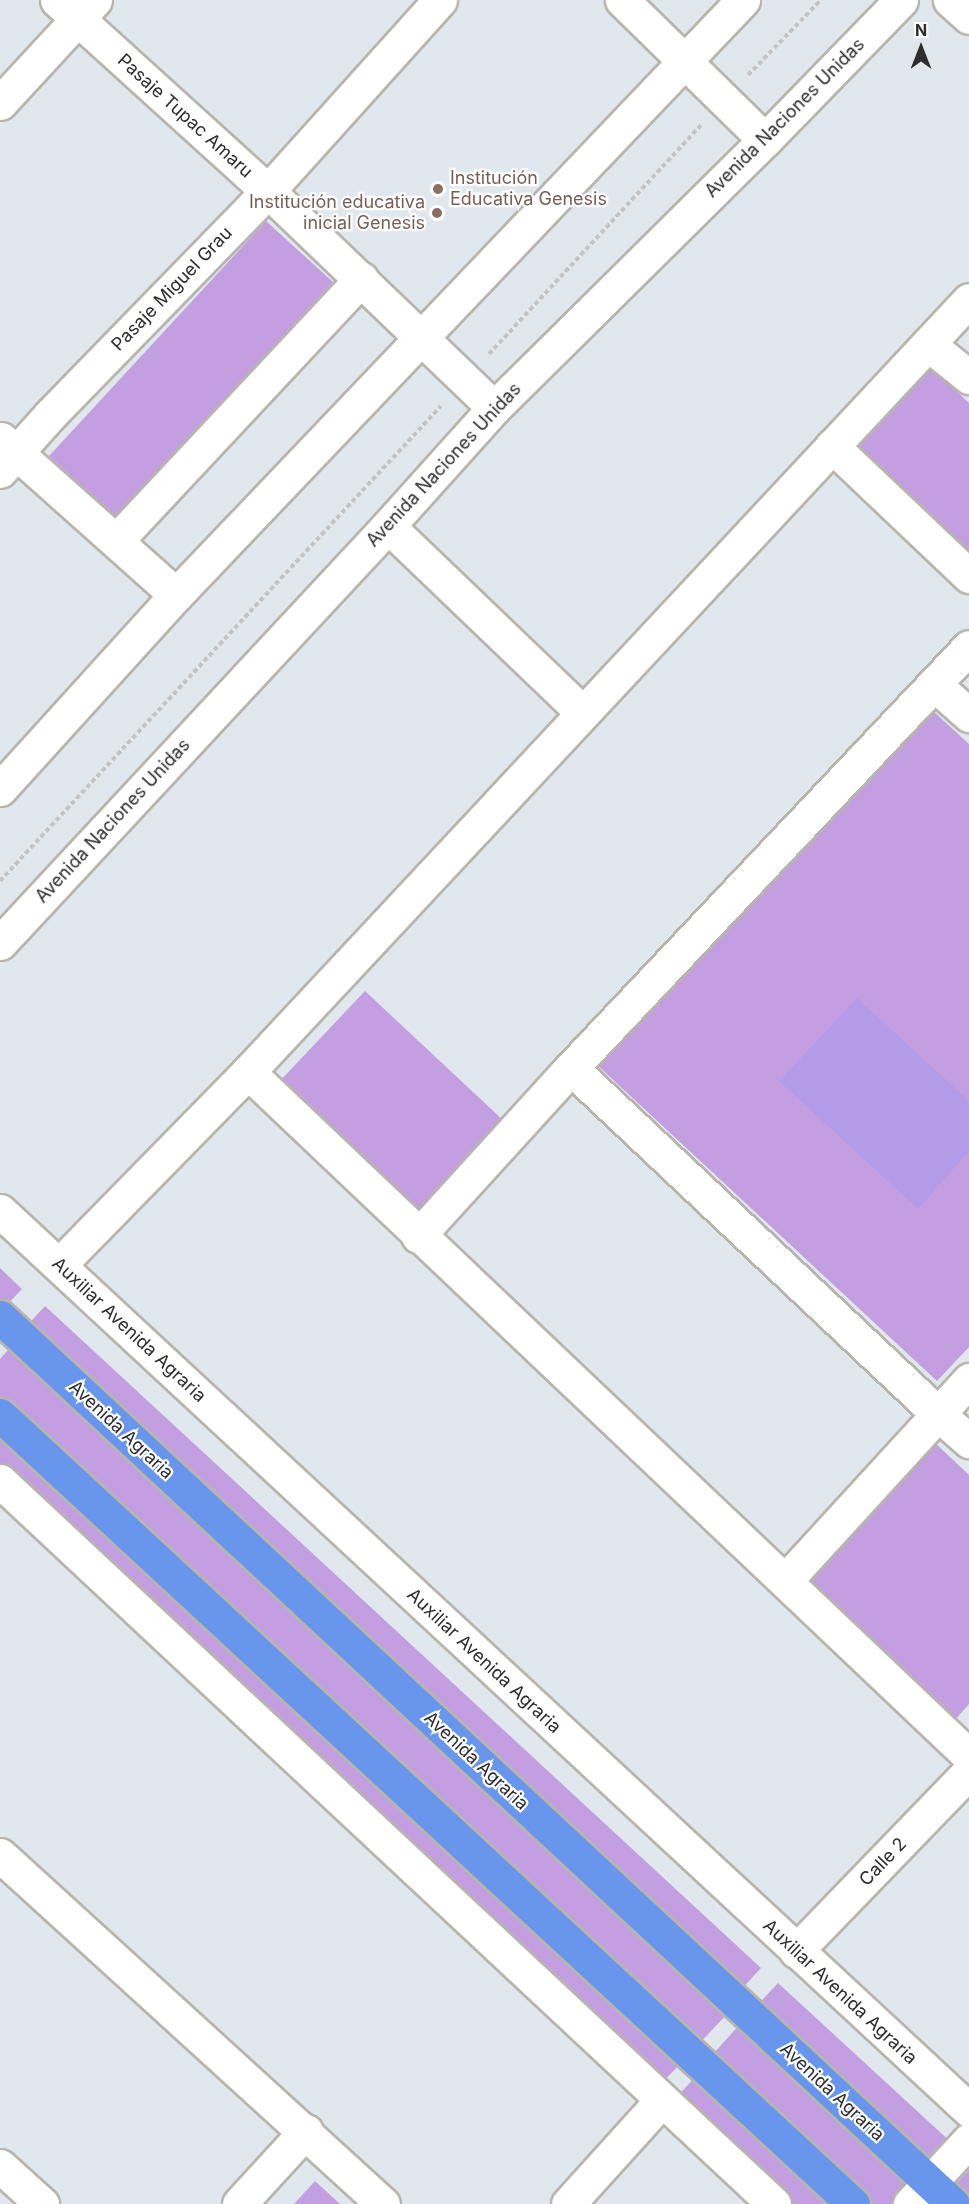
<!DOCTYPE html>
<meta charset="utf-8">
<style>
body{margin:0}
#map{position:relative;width:969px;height:2204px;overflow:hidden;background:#e0e8ee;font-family:Inter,sans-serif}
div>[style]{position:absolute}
.green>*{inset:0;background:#c39fe2}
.pitch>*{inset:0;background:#b39be8}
.path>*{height:4px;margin-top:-2px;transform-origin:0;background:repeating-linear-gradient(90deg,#c4c4c4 0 4.5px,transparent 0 7.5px)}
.roads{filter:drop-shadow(2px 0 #b8b5ad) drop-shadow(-2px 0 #b8b5ad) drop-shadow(0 2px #b8b5ad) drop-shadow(0 -2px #b8b5ad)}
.street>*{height:33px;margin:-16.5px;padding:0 16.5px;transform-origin:16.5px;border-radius:16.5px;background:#fff}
.secondary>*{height:33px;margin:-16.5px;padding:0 16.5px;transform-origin:16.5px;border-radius:16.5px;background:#fff}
.primary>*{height:33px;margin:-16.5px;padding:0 16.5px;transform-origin:16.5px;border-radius:16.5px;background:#6796ec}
.dots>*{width:16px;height:16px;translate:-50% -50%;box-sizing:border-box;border:3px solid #fff;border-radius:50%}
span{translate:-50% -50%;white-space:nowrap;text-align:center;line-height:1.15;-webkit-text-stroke:4.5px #fff;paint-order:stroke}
.street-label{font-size:18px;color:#2d2d2d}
.education-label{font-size:18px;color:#785e54}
.left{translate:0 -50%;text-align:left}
.right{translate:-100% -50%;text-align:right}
.north{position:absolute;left:891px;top:18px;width:60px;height:60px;-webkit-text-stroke:4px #fff;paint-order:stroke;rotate:0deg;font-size:16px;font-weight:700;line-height:24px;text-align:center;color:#2d2d2d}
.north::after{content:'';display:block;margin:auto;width:21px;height:27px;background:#2d2d2d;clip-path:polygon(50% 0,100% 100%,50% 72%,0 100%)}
</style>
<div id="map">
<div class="green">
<div style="clip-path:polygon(266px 221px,333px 282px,116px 517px,49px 456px)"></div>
<div style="clip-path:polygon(928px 365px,969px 403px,969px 558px,850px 448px)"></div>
<div style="clip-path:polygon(933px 711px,969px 744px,969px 1347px,937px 1381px,597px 1065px)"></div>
<div style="clip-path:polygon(365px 991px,504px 1121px,417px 1212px,278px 1083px)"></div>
<div style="clip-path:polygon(0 1268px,22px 1289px,2px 1310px,0 1308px)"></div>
<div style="clip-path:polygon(45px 1306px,761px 1968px,738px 1993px,22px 1331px)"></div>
<div style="clip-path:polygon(15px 1342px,730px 2011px,694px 2049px,0 1399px,0 1359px)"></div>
<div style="clip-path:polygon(0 1422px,684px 2060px,657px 2088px,0 1475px)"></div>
<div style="clip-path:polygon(933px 1441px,969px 1475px,969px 1704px,954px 1721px,805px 1582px)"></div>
<div style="clip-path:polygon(778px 1983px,954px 2145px,928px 2173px,752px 2011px)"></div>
<div style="clip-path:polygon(741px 2023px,918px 2182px,898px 2204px,862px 2204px,705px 2063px)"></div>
<div style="clip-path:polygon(699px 2073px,842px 2204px,782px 2204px,672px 2102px)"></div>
<div style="clip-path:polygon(969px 2170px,969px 2200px,954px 2186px)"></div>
<div style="clip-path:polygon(315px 2181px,340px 2204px,294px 2204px)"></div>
</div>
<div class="pitch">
<div style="clip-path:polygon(857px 998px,969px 1101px,969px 1151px,918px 1209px,779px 1081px)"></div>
</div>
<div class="path">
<div style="left:748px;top:75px;width:105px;rotate:-45.8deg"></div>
<div style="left:489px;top:354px;width:313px;rotate:-47.2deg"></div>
<div style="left:0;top:881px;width:648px;rotate:-47.13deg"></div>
</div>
<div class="roads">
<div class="street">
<div style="left:57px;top:0;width:285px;rotate:42.2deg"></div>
<div style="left:268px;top:191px;width:313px;rotate:43.8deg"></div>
<div style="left:622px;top:0;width:200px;rotate:44.4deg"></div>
<div style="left:950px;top:0;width:25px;rotate:42deg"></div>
<div style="left:0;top:103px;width:140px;rotate:-47.3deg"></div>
<div style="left:928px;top:344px;width:53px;rotate:38.8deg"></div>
<div style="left:1px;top:439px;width:234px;rotate:41.7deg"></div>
<div style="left:832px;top:446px;width:189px;rotate:43.5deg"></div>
<div style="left:0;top:471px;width:76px;rotate:-48.2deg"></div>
<div style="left:51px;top:414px;width:311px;rotate:-45.8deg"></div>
<div style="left:268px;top:191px;width:257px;rotate:-48deg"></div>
<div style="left:388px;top:526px;width:269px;rotate:43.8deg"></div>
<div style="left:116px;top:541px;width:359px;rotate:-46.9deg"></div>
<div style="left:934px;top:684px;width:47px;rotate:41.5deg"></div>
<div style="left:571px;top:1068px;width:503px;rotate:43.31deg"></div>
<div style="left:937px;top:1413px;width:43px;rotate:41.2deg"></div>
<div style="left:248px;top:1072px;width:994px;rotate:43.49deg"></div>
<div style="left:418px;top:1236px;width:227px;rotate:-47.7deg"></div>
<div style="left:571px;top:1068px;width:579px;rotate:-46.61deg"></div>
<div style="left:59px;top:1265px;width:270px;rotate:-45.6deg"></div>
<div style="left:248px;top:1072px;width:1056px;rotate:-46.96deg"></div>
<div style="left:785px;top:1581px;width:273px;rotate:-47.5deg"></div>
<div style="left:0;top:1855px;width:518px;rotate:42.34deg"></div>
<div style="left:796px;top:1951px;width:249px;rotate:-46deg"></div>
<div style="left:0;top:2166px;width:57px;rotate:42.1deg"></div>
<div style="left:239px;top:2204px;width:99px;rotate:-47.5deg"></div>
<div style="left:568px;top:2204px;width:140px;rotate:-47.9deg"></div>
<div style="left:910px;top:2204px;width:87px;rotate:-47.3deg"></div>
</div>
<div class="secondary">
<div style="left:0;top:789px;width:262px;rotate:-47.8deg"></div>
<div style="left:176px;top:595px;width:822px;rotate:-46.38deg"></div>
<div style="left:0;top:943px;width:570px;rotate:-47.06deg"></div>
<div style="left:388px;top:526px;width:159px;rotate:-48.1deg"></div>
<div style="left:494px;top:408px;width:381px;rotate:-44.7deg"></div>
<div style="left:765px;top:140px;width:195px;rotate:-45.8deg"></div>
<div style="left:0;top:1211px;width:1322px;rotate:42.85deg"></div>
<div style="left:0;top:1481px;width:1059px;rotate:43.05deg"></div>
</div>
<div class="primary">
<div style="left:0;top:1317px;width:1302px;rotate:42.95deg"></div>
<div style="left:0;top:1415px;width:1162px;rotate:42.77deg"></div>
</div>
</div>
<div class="dots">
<div style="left:438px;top:189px;background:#8d6e63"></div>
<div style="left:437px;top:213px;background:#8d6e63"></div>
</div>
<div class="street-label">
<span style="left:185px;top:116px;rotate:42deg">Pasaje Tupac Amaru</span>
<span style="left:785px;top:118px;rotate:-45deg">Avenida Naciones Unidas</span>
<span style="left:172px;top:289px;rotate:-46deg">Pasaje Miguel Grau</span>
<span style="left:444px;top:465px;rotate:-47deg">Avenida Naciones Unidas</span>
<span style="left:113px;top:821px;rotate:-47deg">Avenida Naciones Unidas</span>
<span style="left:129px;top:1330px;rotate:43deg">Auxiliar Avenida Agraria</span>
<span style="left:121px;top:1430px;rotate:43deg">Avenida Agraria</span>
<span style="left:484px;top:1661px;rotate:43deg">Auxiliar Avenida Agraria</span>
<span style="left:476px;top:1761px;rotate:43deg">Avenida Agraria</span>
<span style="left:883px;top:1862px;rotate:-46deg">Calle 2</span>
<span style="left:840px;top:1992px;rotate:43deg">Auxiliar Avenida Agraria</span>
<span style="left:832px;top:2092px;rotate:43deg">Avenida Agraria</span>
</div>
<div class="education-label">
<span class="left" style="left:450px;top:189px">Institución<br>Educativa Genesis</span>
<span class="right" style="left:425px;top:213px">Institución educativa<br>inicial Genesis</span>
</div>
<div class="north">N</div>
</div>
